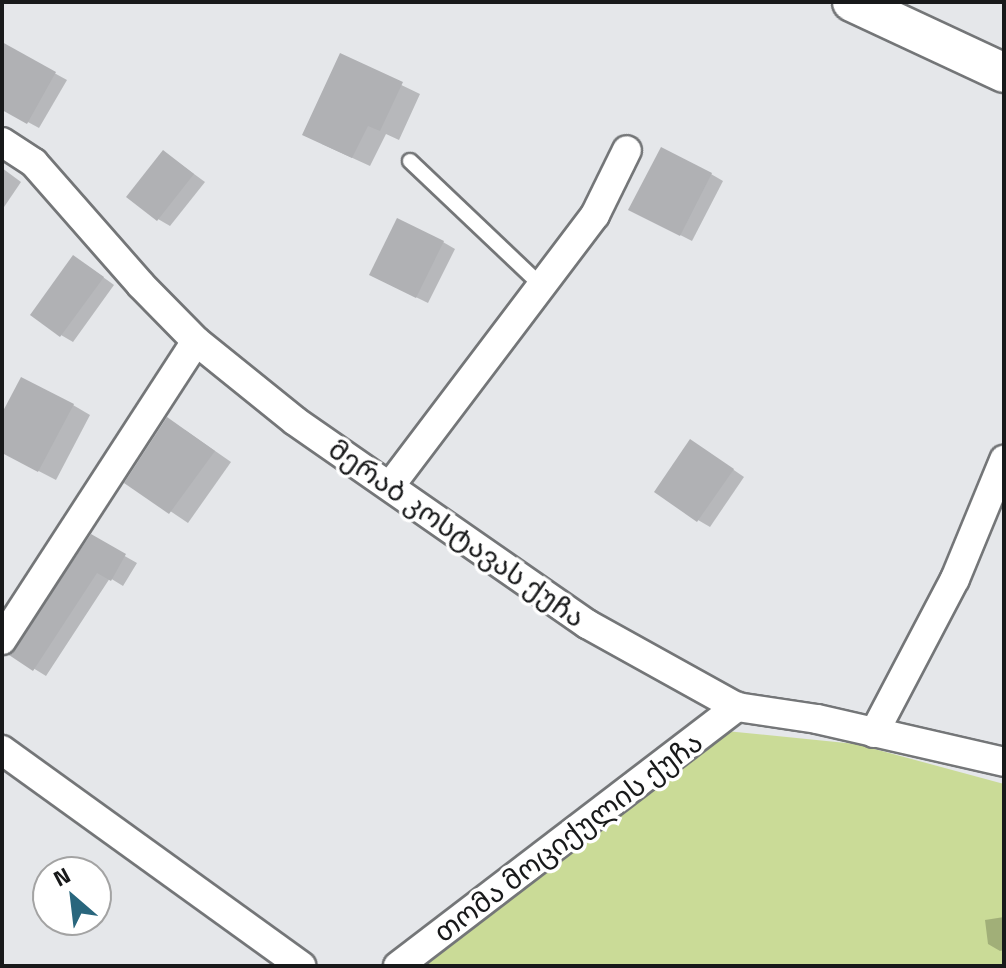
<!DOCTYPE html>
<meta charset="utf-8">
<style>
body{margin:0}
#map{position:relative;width:1006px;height:968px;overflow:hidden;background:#e5e7ea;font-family:"Titillium Web","Noto Sans Georgian",sans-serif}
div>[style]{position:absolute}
.green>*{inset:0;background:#cadb97}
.shadow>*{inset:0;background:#0003}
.building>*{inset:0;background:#b0b1b4}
.roads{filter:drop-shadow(2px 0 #747678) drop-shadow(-2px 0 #747678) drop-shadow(0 2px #747678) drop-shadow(0 -2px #747678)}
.lane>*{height:14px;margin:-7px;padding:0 7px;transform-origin:7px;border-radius:7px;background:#fff}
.street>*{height:28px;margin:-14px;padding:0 14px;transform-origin:14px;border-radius:14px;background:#fff}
.secondary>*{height:38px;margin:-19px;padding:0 19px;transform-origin:19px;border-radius:19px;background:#fff}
span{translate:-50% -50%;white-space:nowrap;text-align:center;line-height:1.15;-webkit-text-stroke:7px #fff;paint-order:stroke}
.street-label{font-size:28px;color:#18191a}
.frame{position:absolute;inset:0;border:4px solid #18191a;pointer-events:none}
.north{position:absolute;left:32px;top:856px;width:80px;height:80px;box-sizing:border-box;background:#fff;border:2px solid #a3a3a3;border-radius:50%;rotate:332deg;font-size:22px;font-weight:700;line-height:32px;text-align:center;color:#18191a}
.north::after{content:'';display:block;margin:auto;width:28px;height:36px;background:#29667d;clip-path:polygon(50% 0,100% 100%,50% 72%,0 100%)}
</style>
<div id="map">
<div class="green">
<div style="clip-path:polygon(706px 729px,856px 744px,1004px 784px,1004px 966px,423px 966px)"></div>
</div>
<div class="shadow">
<div style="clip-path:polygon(5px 46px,67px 80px,39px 128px,2px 108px)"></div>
<div style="clip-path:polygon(341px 56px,420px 94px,399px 140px,386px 134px,370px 166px,322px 144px)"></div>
<div style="clip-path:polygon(164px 152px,205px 182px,170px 226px,158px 219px)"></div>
<div style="clip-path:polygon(2px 168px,21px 182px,2px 210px)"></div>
<div style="clip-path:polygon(711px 174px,723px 181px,692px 241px,643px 216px)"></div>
<div style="clip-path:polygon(443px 242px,455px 249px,428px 303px,383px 281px)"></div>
<div style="clip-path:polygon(85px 264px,114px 285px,73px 342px,61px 335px)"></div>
<div style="clip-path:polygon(73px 405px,90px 415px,56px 480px,2px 452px,2px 418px)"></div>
<div style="clip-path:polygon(185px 430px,231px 462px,188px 523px,127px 482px)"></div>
<div style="clip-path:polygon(702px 448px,744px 477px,710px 527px,698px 520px)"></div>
<div style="clip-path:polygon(91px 537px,137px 563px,123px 586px,110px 578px,46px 676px,12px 655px)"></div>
<div style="clip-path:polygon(1004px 917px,1004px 950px,1000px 951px,988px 944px,985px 920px)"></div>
</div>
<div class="building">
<div style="clip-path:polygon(2px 42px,56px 72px,27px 124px,2px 110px)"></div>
<div style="clip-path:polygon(340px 53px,403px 82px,380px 131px,368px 126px,352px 158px,302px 135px)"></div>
<div style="clip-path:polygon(661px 147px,712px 173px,680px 236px,628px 210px)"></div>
<div style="clip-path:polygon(163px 150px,194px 174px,157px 221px,126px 197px)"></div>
<div style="clip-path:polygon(397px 218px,444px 241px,416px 298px,369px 275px)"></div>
<div style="clip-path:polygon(73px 255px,104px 277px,60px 337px,30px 315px)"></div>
<div style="clip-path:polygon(21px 377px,74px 404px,38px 472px,2px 453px,2px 413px)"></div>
<div style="clip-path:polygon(167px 417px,215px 451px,169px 514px,124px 483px)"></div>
<div style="clip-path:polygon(690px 439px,734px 469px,697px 522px,654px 492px)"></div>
<div style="clip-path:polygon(91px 534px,126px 554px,111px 581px,97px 573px,33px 671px,9px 655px)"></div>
</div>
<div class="roads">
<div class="lane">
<div style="left:410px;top:161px;width:183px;rotate:43.5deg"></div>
</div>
<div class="street">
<div style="left:2px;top:142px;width:38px;rotate:33deg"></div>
<div style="left:34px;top:163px;width:162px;rotate:48.7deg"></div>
<div style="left:141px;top:285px;width:78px;rotate:45.5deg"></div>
<div style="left:196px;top:341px;width:127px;rotate:38.9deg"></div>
<div style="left:295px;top:421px;width:356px;rotate:34.8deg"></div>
<div style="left:587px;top:624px;width:171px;rotate:29deg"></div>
<div style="left:737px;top:707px;width:81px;rotate:8.5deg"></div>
<div style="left:817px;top:719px;width:192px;rotate:12.9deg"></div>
<div style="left:390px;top:486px;width:340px;rotate:-52.9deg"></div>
<div style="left:595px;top:215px;width:72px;rotate:-63.8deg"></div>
<div style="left:2px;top:640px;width:356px;rotate:-57deg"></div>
<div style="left:874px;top:733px;width:174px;rotate:-62.3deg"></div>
<div style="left:955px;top:579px;width:129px;rotate:-67.6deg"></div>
<div style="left:2px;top:750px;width:369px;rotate:35.8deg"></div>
<div style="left:398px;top:966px;width:427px;rotate:-37.4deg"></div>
</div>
<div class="secondary">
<div style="left:852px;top:2px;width:168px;rotate:25deg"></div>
</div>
</div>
<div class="street-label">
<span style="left:457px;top:533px;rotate:35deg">მერაბ კოსტავას ქუჩა</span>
<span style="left:568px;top:837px;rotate:-37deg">თომა მოციქულის ქუჩა</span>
</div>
<div class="frame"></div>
<div class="north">N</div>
</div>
